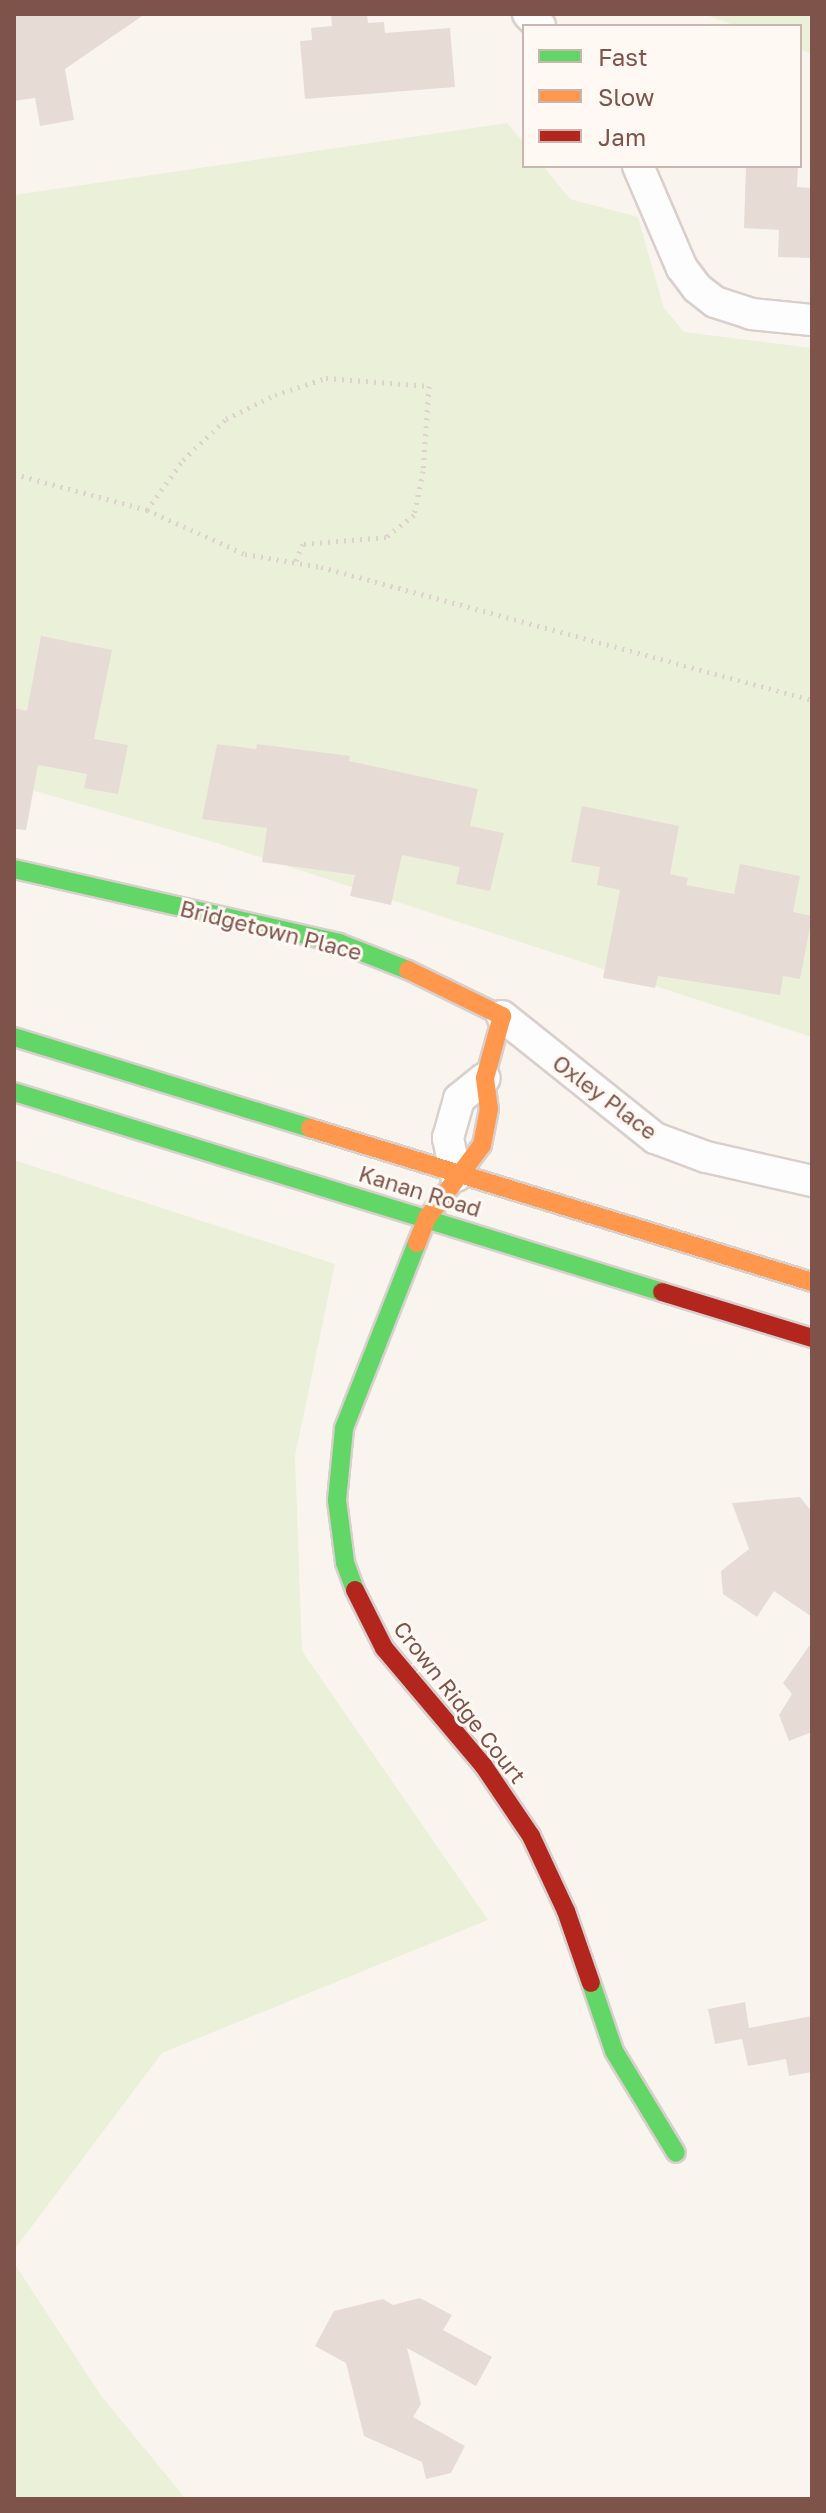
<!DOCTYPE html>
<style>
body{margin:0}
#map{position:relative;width:826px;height:2513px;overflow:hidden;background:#faf4ef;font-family:"Golos Text",sans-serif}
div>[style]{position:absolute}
.green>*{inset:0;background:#ebf1d8}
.building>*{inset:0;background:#e7dbd6}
.path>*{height:5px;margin-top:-2.5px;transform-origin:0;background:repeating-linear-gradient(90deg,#ddd2ce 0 2px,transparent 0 8px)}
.roads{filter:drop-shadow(2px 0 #d9cfcc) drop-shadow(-2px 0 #d9cfcc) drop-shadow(0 2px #d9cfcc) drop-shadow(0 -2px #d9cfcc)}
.street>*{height:30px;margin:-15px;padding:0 15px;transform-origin:15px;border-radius:15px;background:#fefdfd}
.fast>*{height:18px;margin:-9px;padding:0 9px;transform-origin:9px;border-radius:9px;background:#63d668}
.slow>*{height:18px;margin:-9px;padding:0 9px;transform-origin:9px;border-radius:9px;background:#ff974d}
.jam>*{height:18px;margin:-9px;padding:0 9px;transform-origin:9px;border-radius:9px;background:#b3261e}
span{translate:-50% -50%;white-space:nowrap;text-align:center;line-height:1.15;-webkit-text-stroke:6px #fff8f3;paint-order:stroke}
.street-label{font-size:22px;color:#7d534a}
.frame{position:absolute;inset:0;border:16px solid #7d534a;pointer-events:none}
.legend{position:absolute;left:522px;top:24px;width:280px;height:144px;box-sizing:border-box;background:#fff8f3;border:2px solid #cbb6af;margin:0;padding:10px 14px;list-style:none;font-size:24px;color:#7d534a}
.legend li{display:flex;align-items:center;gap:16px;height:40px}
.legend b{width:40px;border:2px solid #cbb6af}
</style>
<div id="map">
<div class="green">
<div style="clip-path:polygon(704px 14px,812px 14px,812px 54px,800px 49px,800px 26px,736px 26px)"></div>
<div style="clip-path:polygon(507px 123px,524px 143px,524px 166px,543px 166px,570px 199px,638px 217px,664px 308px,684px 332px,812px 348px,812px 1037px,210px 841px,14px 785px,14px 195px)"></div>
<div style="clip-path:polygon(14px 1160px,335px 1264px,295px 1456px,302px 1651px,488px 1920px,162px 2053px,14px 2250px)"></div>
<div style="clip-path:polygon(14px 2263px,102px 2397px,186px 2499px,14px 2499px)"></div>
</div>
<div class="building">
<div style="clip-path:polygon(14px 14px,145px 14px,65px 69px,74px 120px,40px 126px,35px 98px,14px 101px)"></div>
<div style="clip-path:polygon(331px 14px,367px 14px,368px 23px,384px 22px,385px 33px,450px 28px,455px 87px,305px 99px,300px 41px,312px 40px,311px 28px,332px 26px)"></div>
<div style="clip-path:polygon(746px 166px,798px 166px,797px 187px,812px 188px,812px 258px,778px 257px,779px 230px,744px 228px)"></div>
<div style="clip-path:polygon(41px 636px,112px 650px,94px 739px,128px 745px,118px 794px,84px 788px,87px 774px,38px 765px,26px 830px,14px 829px,14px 708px,27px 711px)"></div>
<div style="clip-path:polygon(217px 744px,256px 749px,257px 744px,350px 756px,349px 761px,478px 789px,470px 826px,504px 833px,490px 891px,456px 884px,460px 867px,402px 855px,391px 905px,350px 896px,355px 875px,262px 862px,267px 828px,202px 819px)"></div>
<div style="clip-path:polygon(582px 806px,679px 826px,670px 874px,688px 878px,686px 885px,734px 894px,740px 864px,800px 876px,793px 912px,812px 916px,800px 979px,783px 976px,780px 995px,658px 976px,655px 988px,603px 978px,620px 890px,597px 885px,600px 867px,571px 862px)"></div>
<div style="clip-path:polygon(800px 1497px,812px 1512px,812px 1617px,774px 1591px,757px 1617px,723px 1594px,721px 1571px,749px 1549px,732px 1503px)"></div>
<div style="clip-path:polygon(812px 1642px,812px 1732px,789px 1741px,779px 1715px,792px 1694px,783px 1683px)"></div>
<div style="clip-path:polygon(745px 2002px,749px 2028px,812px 2016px,812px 2072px,789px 2076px,786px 2059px,748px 2066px,742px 2039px,715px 2044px,708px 2009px)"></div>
<div style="clip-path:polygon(420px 2298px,452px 2315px,443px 2330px,492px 2357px,476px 2386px,407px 2348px,421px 2404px,413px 2417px,465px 2446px,451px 2473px,426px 2479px,422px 2462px,364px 2436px,346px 2363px,315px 2346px,334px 2311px,383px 2299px,393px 2305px)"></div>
</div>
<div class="path">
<div style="left:14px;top:474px;width:138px;rotate:15.1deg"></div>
<div style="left:147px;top:510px;width:107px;rotate:24.2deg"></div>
<div style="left:245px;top:554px;width:77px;rotate:9.7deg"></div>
<div style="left:321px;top:567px;width:509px;rotate:15.16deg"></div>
<div style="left:147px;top:510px;width:62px;rotate:-54.2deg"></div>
<div style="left:183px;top:460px;width:59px;rotate:-43.6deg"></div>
<div style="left:226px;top:419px;width:55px;rotate:-26.1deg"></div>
<div style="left:275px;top:395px;width:54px;rotate:-18.4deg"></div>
<div style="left:326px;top:378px;width:103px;rotate:4.4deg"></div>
<div style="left:429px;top:386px;width:85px;rotate:94deg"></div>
<div style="left:423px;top:471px;width:45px;rotate:101.6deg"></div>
<div style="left:414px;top:515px;width:36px;rotate:142deg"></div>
<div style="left:386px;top:537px;width:83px;rotate:175.2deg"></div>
<div style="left:303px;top:544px;width:21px;rotate:113deg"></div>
</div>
<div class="roads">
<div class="street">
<div style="left:528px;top:14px;width:17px;rotate:45deg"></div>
<div style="left:638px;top:166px;width:111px;rotate:66.7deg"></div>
<div style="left:682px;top:268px;width:25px;rotate:53deg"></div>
<div style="left:697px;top:288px;width:23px;rotate:38deg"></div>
<div style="left:715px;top:302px;width:38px;rotate:18deg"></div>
<div style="left:751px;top:314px;width:61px;rotate:5.6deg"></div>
<div style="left:502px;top:1016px;width:196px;rotate:38.6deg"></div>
<div style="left:655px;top:1138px;width:54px;rotate:20.4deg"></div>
<div style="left:706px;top:1157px;width:109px;rotate:12.8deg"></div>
<div style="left:456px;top:1176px;width:39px;rotate:-102deg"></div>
<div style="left:448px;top:1138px;width:41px;rotate:-74.2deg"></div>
<div style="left:459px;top:1099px;width:33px;rotate:-39deg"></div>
</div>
<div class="fast">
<div style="left:14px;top:869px;width:333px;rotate:12.8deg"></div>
<div style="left:339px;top:943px;width:74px;rotate:21.4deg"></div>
<div style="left:14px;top:1037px;width:310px;rotate:17.1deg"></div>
<div style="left:14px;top:1092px;width:678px;rotate:17.15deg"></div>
<div style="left:355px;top:1590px;width:30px;rotate:-110deg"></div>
<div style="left:345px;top:1562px;width:63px;rotate:-97.4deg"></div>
<div style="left:337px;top:1500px;width:72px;rotate:-84.4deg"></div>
<div style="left:344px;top:1428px;width:199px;rotate:-68.5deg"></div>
<div style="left:591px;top:1983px;width:72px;rotate:71.3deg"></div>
<div style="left:614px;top:2051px;width:119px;rotate:58.7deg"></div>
</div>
<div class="slow">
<div style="left:408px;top:970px;width:105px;rotate:26.1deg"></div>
<div style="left:502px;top:1016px;width:64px;rotate:105.3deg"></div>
<div style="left:485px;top:1078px;width:31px;rotate:83deg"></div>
<div style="left:489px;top:1109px;width:37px;rotate:101deg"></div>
<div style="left:482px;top:1145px;width:91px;rotate:127deg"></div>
<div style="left:427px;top:1218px;width:27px;rotate:112deg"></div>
<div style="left:310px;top:1128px;width:525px;rotate:17.05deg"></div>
</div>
<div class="jam">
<div style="left:662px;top:1292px;width:157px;rotate:17deg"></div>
<div style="left:355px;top:1590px;width:65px;rotate:63.4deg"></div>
<div style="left:384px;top:1648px;width:153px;rotate:49.8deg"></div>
<div style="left:483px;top:1765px;width:86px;rotate:55.9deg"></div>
<div style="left:531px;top:1836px;width:83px;rotate:65deg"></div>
<div style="left:566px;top:1911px;width:76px;rotate:70.9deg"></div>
</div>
</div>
<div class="street-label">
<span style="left:271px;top:930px;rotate:14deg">Bridgetown Place</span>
<span style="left:605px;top:1097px;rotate:37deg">Oxley Place</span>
<span style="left:420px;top:1191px;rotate:17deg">Kanan Road</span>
<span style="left:460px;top:1702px;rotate:52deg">Crown Ridge Court</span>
</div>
<div class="frame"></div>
<ul class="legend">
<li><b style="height:10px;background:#63d668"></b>Fast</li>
<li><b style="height:10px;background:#ff974d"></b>Slow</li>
<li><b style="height:10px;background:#b3261e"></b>Jam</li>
</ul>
</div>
